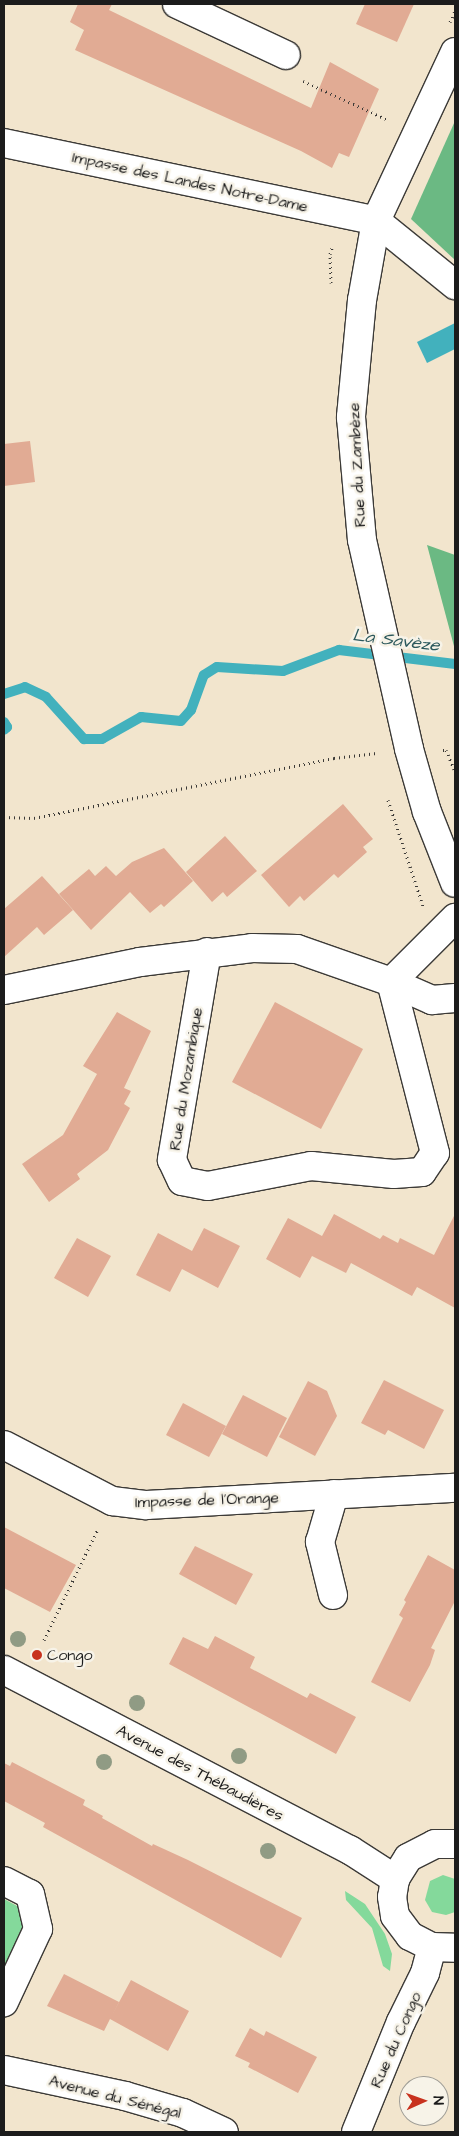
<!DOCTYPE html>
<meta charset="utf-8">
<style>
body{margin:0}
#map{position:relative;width:459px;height:2136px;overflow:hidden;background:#f2e5cd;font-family:"Architects Daughter",sans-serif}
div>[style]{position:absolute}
.green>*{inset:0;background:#84d99b}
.forest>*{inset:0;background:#6bb983}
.water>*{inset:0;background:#42b1bd}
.stream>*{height:10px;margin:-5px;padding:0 5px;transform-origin:5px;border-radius:5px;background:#42b1bd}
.building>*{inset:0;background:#e1ab94}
.path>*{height:3px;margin-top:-1.5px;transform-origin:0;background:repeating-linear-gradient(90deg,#3c3a37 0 1px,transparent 0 5px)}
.roads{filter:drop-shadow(1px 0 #3c3a37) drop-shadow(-1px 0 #3c3a37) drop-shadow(0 1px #3c3a37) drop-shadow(0 -1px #3c3a37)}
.minor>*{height:28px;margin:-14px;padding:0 14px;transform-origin:14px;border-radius:14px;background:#fff}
.tertiary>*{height:28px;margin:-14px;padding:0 14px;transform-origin:14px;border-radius:14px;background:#fff}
.trees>*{width:16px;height:16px;margin:-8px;border-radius:50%;background:#909b84}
.dots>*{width:14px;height:14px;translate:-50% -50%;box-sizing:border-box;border:2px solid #f7f3e8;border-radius:50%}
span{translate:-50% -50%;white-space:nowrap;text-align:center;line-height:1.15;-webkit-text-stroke:5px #f7f3e8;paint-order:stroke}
.street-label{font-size:16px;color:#1c1c1c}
.poi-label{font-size:16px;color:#1c1c1c}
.left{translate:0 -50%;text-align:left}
.water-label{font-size:18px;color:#2b585c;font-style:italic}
.frame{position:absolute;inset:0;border:5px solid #1c1c1c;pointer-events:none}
.north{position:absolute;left:399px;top:2076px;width:50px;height:50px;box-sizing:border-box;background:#f7f3e8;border:1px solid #9f9d96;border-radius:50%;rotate:88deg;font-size:14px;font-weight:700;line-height:20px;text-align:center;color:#1c1c1c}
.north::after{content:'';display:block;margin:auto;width:18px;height:22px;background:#c8321e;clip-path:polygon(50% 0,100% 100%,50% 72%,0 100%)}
</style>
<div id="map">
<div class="green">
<div style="clip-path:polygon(443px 1875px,455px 1879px,455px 1912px,446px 1915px,432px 1912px,425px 1900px,430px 1881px)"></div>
<div style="clip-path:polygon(345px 1891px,365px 1904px,385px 1934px,392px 1954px,390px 1971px,383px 1966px,372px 1928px,346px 1900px)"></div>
<div style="clip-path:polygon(4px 1899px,19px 1907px,25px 1925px,4px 1966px)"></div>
</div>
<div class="forest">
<div style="clip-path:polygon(455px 121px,455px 260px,411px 219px)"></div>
<div style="clip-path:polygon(427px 545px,455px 555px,455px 650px)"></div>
</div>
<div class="water">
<div style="clip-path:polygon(455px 323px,455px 349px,427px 363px,417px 342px)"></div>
</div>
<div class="stream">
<div style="left:4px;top:694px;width:22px;rotate:-18deg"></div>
<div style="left:25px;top:687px;width:23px;rotate:25deg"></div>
<div style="left:46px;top:697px;width:57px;rotate:47.9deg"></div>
<div style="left:84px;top:739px;width:18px"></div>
<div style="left:102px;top:739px;width:45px;rotate:-29.4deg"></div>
<div style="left:141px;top:717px;width:40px;rotate:5.7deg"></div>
<div style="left:181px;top:721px;width:15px;rotate:-48deg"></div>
<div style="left:191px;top:710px;width:37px;rotate:-70deg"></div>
<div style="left:204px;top:675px;width:15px;rotate:-32deg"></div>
<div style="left:217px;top:667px;width:66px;rotate:3.5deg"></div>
<div style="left:283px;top:671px;width:60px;rotate:-20.6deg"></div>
<div style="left:339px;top:650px;width:117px;rotate:6.9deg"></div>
<div style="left:4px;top:722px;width:6px;rotate:59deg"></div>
<div style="left:7px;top:727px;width:4px;rotate:135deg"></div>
</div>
<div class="building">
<div style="clip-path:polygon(78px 4px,112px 4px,109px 10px,311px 108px,330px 62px,379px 89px,349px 157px,339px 153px,332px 168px,301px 151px,75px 50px,84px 30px,70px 22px)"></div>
<div style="clip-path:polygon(365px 4px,414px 4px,397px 42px,356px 24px)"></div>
<div style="clip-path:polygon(30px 441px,35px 482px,4px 486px,4px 444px)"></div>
<div style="clip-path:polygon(343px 804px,373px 839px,363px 847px,367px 852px,338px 878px,334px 874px,304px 901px,300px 896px,289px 907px,261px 875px)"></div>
<div style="clip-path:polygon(225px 836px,257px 871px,227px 897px,223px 892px,212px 902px,186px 872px)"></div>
<div style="clip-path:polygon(164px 848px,193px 881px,164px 907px,161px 904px,150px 913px,130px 892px,91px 930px,59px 894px,89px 869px,95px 876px,106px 866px,116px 876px,132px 862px)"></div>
<div style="clip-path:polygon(42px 876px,73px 910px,44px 935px,37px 927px,4px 957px,4px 909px)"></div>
<div style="clip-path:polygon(275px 1002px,363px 1049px,321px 1129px,232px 1082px)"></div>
<div style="clip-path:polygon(117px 1012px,151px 1031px,124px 1088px,131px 1091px,124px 1104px,130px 1108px,108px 1150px,77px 1174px,80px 1179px,49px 1202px,22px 1164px,63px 1135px,97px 1074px,83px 1066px)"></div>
<div style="clip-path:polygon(334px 1214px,380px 1239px,383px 1235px,398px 1243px,400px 1238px,434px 1255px,455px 1214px,455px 1308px,417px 1287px,412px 1296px,351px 1263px,346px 1273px,312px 1256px,300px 1278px,266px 1259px,288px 1218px,322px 1236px)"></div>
<div style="clip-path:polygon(204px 1228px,240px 1246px,218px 1288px,182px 1269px,170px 1292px,136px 1275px,158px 1233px,192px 1251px)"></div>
<div style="clip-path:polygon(77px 1238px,111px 1256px,88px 1297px,54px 1278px)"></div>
<div style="clip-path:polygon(384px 1380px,444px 1410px,424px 1449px,388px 1430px,385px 1435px,361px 1423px)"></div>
<div style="clip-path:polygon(308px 1381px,327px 1391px,337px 1416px,315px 1456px,279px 1437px)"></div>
<div style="clip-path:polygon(243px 1395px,287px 1418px,267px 1457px,222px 1434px)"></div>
<div style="clip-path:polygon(183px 1403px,226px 1426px,209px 1457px,166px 1435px)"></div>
<div style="clip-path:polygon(4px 1527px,76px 1565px,50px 1612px,4px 1588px)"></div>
<div style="clip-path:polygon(195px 1546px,253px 1574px,236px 1605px,179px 1574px)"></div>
<div style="clip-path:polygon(428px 1555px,455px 1570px,455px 1601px,431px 1648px,435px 1650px,430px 1665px,410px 1702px,371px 1682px,403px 1618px,399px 1615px,406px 1602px,404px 1600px)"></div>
<div style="clip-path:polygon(215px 1636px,255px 1657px,250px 1668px,307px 1698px,310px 1693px,356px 1717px,336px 1754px,169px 1664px,183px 1637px,208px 1649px)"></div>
<div style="clip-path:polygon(12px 1762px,85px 1800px,83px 1805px,103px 1816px,102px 1818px,152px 1846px,153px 1844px,188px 1860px,302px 1918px,281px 1958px,43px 1827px,45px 1823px,4px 1801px,4px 1763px,10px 1766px)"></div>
<div style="clip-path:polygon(64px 1974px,119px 2002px,111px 2017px,131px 1980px,189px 2011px,168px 2051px,110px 2019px,104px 2031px,47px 2006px)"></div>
<div style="clip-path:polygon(250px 2028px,264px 2036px,266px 2031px,317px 2057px,298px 2093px,248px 2067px,250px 2063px,235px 2056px)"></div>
</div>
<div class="path">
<div style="left:450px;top:22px;width:12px;rotate:-66deg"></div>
<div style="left:303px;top:81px;width:94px;rotate:24.6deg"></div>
<div style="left:331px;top:283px;width:29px;rotate:-92deg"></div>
<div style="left:330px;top:254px;width:9px;rotate:-72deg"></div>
<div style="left:443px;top:750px;width:3px"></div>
<div style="left:446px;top:750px;width:23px;rotate:67deg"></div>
<div style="left:388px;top:800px;width:112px;rotate:71.7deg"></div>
<div style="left:4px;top:817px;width:30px;rotate:2deg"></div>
<div style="left:34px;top:818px;width:306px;rotate:-11.3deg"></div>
<div style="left:334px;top:758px;width:43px;rotate:-6.6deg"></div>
<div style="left:44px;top:1640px;width:123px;rotate:-64.1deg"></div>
</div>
<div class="roads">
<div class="minor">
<div style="left:177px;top:4px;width:120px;rotate:25.1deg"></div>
<div style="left:455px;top:52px;width:187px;rotate:115.1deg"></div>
<div style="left:376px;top:221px;width:80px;rotate:100deg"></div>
<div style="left:362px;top:300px;width:118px;rotate:95.4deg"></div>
<div style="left:351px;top:417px;width:123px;rotate:84.9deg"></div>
<div style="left:362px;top:540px;width:214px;rotate:77.3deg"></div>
<div style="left:409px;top:749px;width:66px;rotate:74.1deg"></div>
<div style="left:427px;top:812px;width:76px;rotate:68.5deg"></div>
<div style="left:4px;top:143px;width:380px;rotate:11.8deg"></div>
<div style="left:376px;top:221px;width:102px;rotate:39deg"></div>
<div style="left:207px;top:952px;width:211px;rotate:99.6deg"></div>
<div style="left:172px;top:1160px;width:23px;rotate:65deg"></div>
<div style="left:182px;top:1181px;width:26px;rotate:11deg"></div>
<div style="left:208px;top:1186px;width:105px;rotate:-11deg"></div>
<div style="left:311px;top:1166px;width:83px;rotate:5.5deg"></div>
<div style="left:394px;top:1174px;width:28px;rotate:-4deg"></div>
<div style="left:422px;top:1172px;width:23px;rotate:-56deg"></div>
<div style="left:435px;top:1153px;width:177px;rotate:-104.4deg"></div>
<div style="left:391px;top:982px;width:91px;rotate:-45deg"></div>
<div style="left:4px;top:990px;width:139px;rotate:-11.6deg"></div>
<div style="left:140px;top:962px;width:113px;rotate:-7.1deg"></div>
<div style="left:252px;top:948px;width:45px;rotate:1.3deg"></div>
<div style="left:297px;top:949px;width:100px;rotate:19.3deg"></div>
<div style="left:391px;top:982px;width:45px;rotate:23.7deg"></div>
<div style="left:432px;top:1000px;width:23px;rotate:-5deg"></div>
<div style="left:4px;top:1445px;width:122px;rotate:27.4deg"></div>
<div style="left:112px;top:1501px;width:35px;rotate:7deg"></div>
<div style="left:147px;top:1505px;width:308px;rotate:-3.2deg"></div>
<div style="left:333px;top:1595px;width:55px;rotate:-103.8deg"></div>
<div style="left:320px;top:1542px;width:50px;rotate:-73.7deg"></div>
<div style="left:4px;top:1881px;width:29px;rotate:27deg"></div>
<div style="left:30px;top:1894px;width:36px;rotate:77deg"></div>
<div style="left:38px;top:1929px;width:81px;rotate:115deg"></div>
<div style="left:4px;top:2070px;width:124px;rotate:12.1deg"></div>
<div style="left:125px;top:2096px;width:60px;rotate:16.3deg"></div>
<div style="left:183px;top:2113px;width:45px;rotate:24.9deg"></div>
<div style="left:356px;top:2132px;width:119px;rotate:-67.8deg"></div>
<div style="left:401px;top:2022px;width:55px;rotate:-63.9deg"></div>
<div style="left:425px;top:1973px;width:27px;rotate:-75deg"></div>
</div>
<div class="tertiary">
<div style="left:4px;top:1670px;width:390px;rotate:27.5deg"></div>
<div style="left:350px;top:1850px;width:54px;rotate:32.8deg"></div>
<div style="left:455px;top:1844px;width:20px;rotate:180deg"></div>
<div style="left:435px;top:1844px;width:30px;rotate:153deg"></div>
<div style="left:408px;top:1858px;width:25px;rotate:122deg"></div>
<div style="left:395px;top:1879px;width:18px;rotate:99deg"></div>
<div style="left:392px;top:1897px;width:19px;rotate:81deg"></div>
<div style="left:395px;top:1916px;width:25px;rotate:53deg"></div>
<div style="left:410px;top:1936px;width:25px;rotate:27deg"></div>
<div style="left:432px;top:1947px;width:23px;rotate:2deg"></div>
</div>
</div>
<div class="trees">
<div style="left:18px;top:1639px"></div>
<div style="left:137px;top:1703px"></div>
<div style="left:239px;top:1756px"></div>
<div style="left:104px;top:1762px"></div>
<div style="left:268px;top:1851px"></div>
</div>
<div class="dots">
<div style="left:37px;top:1655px;background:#c8321e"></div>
</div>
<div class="street-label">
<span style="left:190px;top:182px;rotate:12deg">Impasse des Landes Notre-Dame</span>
<span style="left:357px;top:465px;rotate:-93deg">Rue du Zambèze</span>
<span style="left:186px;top:1079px;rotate:-81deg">Rue du Mozambique</span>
<span style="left:207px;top:1500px;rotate:-2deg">Impasse de l'Orange</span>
<span style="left:200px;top:1773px;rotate:28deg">Avenue des Thébaudières</span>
<span style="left:396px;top:2040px;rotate:-66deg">Rue du Congo</span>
<span style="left:115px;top:2097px;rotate:14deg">Avenue du Sénégal</span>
</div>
<div class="poi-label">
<span class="left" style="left:47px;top:1655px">Congo</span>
</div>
<div class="water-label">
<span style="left:396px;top:641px;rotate:7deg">La Savèze</span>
</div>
<div class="frame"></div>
<div class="north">N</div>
</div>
